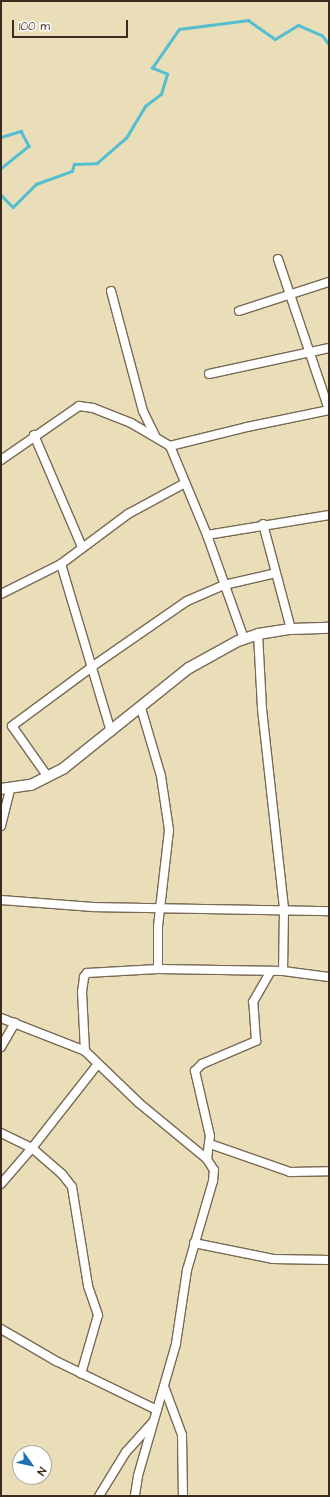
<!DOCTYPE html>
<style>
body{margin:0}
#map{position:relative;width:330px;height:1497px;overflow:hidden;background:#eadeb9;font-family:"Architects Daughter",sans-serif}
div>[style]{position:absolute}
.stream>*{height:2.5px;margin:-1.25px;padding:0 1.25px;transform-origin:1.25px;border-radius:1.25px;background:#54bed1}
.roads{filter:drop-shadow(1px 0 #786954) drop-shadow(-1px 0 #786954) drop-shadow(0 1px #786954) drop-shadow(0 -1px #786954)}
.minor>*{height:8px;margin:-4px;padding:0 4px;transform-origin:4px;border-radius:4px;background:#fff}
.tertiary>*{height:10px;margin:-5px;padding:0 5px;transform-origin:5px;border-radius:5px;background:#fff}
span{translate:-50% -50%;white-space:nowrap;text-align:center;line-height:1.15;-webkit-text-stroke:3px #fff;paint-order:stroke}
.frame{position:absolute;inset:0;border:2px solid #3b2a1e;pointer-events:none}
.north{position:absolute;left:12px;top:1445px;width:40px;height:40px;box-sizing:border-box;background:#fff;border:1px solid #b1aaa5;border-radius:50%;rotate:123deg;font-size:11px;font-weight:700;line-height:16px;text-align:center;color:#3b2a1e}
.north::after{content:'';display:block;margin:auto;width:14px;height:18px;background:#1f6fb2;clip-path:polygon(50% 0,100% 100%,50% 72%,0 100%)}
.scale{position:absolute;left:12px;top:20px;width:116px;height:18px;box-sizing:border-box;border:2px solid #3b2a1e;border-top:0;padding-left:5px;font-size:12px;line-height:14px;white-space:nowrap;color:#3b2a1e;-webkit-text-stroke:3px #fff;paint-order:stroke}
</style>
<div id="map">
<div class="stream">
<div style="left:1px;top:137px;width:21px;rotate:-17deg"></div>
<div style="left:21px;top:131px;width:17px;rotate:62deg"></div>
<div style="left:29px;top:146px;width:36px;rotate:141deg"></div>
<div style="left:1px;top:195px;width:17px;rotate:45deg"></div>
<div style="left:13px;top:207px;width:33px;rotate:-45deg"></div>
<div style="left:36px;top:184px;width:38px;rotate:-20deg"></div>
<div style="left:72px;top:171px;width:7px;rotate:-74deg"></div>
<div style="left:74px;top:164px;width:23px;rotate:-2deg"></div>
<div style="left:97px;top:163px;width:38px;rotate:-41deg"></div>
<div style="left:126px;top:138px;width:37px;rotate:-59deg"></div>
<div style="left:145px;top:106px;width:20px;rotate:-37deg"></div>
<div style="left:161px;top:94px;width:21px;rotate:-73deg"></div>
<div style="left:167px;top:74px;width:16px;rotate:-158deg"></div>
<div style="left:152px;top:68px;width:47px;rotate:-55.3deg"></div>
<div style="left:179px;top:29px;width:70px;rotate:-7.4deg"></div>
<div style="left:248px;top:20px;width:33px;rotate:35deg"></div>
<div style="left:275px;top:39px;width:27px;rotate:-31deg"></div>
<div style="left:298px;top:25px;width:26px;rotate:23deg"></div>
<div style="left:322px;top:35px;width:11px;rotate:52deg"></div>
</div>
<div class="roads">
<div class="minor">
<div style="left:278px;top:259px;width:159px;rotate:71.3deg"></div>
<div style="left:111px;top:291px;width:124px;rotate:75.1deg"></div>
<div style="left:143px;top:411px;width:28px;rotate:64deg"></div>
<div style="left:239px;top:311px;width:95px;rotate:-17.9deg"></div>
<div style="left:209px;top:374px;width:123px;rotate:-12.2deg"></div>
<div style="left:34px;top:435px;width:122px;rotate:66.8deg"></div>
<div style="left:170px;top:446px;width:79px;rotate:-13.9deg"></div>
<div style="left:247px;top:427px;width:84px;rotate:-11.7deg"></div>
<div style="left:1px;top:460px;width:95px;rotate:-34.7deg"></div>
<div style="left:79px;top:406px;width:14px;rotate:8deg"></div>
<div style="left:93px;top:408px;width:41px;rotate:21.5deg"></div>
<div style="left:131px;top:423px;width:45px;rotate:30.5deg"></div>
<div style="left:170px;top:446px;width:96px;rotate:67.4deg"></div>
<div style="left:207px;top:535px;width:110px;rotate:70.4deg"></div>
<div style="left:263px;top:524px;width:109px;rotate:75.1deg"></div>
<div style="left:207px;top:535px;width:124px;rotate:-9.3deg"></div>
<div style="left:61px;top:564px;width:175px;rotate:73.4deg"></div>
<div style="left:1px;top:594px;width:67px;rotate:-26.6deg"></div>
<div style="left:61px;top:564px;width:84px;rotate:-36.7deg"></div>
<div style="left:128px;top:514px;width:65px;rotate:-28.5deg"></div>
<div style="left:258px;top:634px;width:75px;rotate:86.9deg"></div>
<div style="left:262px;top:709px;width:201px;rotate:83.7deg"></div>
<div style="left:284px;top:909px;width:62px;rotate:90.9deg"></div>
<div style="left:141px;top:708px;width:71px;rotate:73.6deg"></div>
<div style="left:161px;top:776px;width:55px;rotate:81.6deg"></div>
<div style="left:169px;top:830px;width:97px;rotate:96.5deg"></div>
<div style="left:158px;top:926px;width:43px;rotate:90deg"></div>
<div style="left:48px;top:777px;width:62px;rotate:-125.2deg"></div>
<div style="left:12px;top:726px;width:101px;rotate:-36.5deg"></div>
<div style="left:93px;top:666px;width:114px;rotate:-34.7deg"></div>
<div style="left:187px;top:601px;width:40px;rotate:-23.4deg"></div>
<div style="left:224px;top:585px;width:53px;rotate:-13deg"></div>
<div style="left:1px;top:826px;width:38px;rotate:-76deg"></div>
<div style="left:1px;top:900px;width:92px;rotate:4.4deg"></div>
<div style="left:93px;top:907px;width:236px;rotate:1deg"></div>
<div style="left:1px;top:1018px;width:90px;rotate:21.4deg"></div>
<div style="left:85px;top:1051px;width:75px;rotate:43.9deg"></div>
<div style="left:139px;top:1103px;width:88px;rotate:39.5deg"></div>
<div style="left:207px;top:1159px;width:13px;rotate:58deg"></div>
<div style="left:214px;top:1170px;width:11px;rotate:95deg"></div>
<div style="left:213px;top:1181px;width:93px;rotate:106.3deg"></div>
<div style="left:187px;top:1270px;width:75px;rotate:98.5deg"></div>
<div style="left:176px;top:1344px;width:137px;rotate:106.1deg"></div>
<div style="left:138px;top:1476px;width:20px;rotate:99deg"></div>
<div style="left:1px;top:1047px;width:28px;rotate:-60deg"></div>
<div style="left:85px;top:1051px;width:59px;rotate:-92.9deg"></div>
<div style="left:82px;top:992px;width:15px;rotate:-82deg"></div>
<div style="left:84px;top:977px;width:5px;rotate:-53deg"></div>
<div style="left:87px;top:973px;width:71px;rotate:-3.2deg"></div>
<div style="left:158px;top:969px;width:125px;rotate:0.9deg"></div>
<div style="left:283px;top:971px;width:46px;rotate:7.4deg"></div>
<div style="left:1px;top:1133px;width:34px;rotate:26deg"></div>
<div style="left:32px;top:1148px;width:40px;rotate:41deg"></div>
<div style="left:62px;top:1174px;width:16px;rotate:52deg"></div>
<div style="left:72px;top:1187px;width:100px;rotate:80.8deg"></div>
<div style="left:88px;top:1286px;width:31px;rotate:71deg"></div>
<div style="left:98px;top:1315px;width:61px;rotate:106.1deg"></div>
<div style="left:210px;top:1144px;width:85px;rotate:19.3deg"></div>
<div style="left:290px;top:1172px;width:39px;rotate:-1deg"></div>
<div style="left:207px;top:1159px;width:23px;rotate:-83deg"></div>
<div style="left:210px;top:1136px;width:67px;rotate:-103deg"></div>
<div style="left:195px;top:1071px;width:10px;rotate:-45deg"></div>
<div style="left:202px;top:1064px;width:59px;rotate:-23.1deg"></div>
<div style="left:256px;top:1041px;width:39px;rotate:-94deg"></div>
<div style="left:253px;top:1002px;width:36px;rotate:-60deg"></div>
<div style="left:1px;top:1184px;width:48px;rotate:-49.3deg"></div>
<div style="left:32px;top:1148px;width:105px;rotate:-51.9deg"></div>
<div style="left:194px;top:1243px;width:81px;rotate:11.4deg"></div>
<div style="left:273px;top:1259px;width:56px;rotate:1deg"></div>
<div style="left:1px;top:1329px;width:64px;rotate:30.2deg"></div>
<div style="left:56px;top:1361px;width:112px;rotate:25.9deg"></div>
<div style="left:165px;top:1389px;width:49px;rotate:69.7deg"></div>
<div style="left:182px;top:1435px;width:61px;rotate:89.1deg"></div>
<div style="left:99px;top:1496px;width:52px;rotate:-58.5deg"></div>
<div style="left:126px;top:1452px;width:40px;rotate:-48deg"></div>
</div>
<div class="tertiary">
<div style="left:1px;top:789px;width:30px;rotate:-8deg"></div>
<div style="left:31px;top:785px;width:37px;rotate:-27deg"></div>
<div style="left:64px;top:768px;width:160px;rotate:-38.7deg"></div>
<div style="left:189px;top:668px;width:56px;rotate:-28.9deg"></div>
<div style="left:238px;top:641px;width:21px;rotate:-19deg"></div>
<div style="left:258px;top:634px;width:33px;rotate:-9deg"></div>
<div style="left:291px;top:629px;width:38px;rotate:-2deg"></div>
</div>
</div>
<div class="frame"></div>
<div class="north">N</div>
<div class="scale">100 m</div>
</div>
